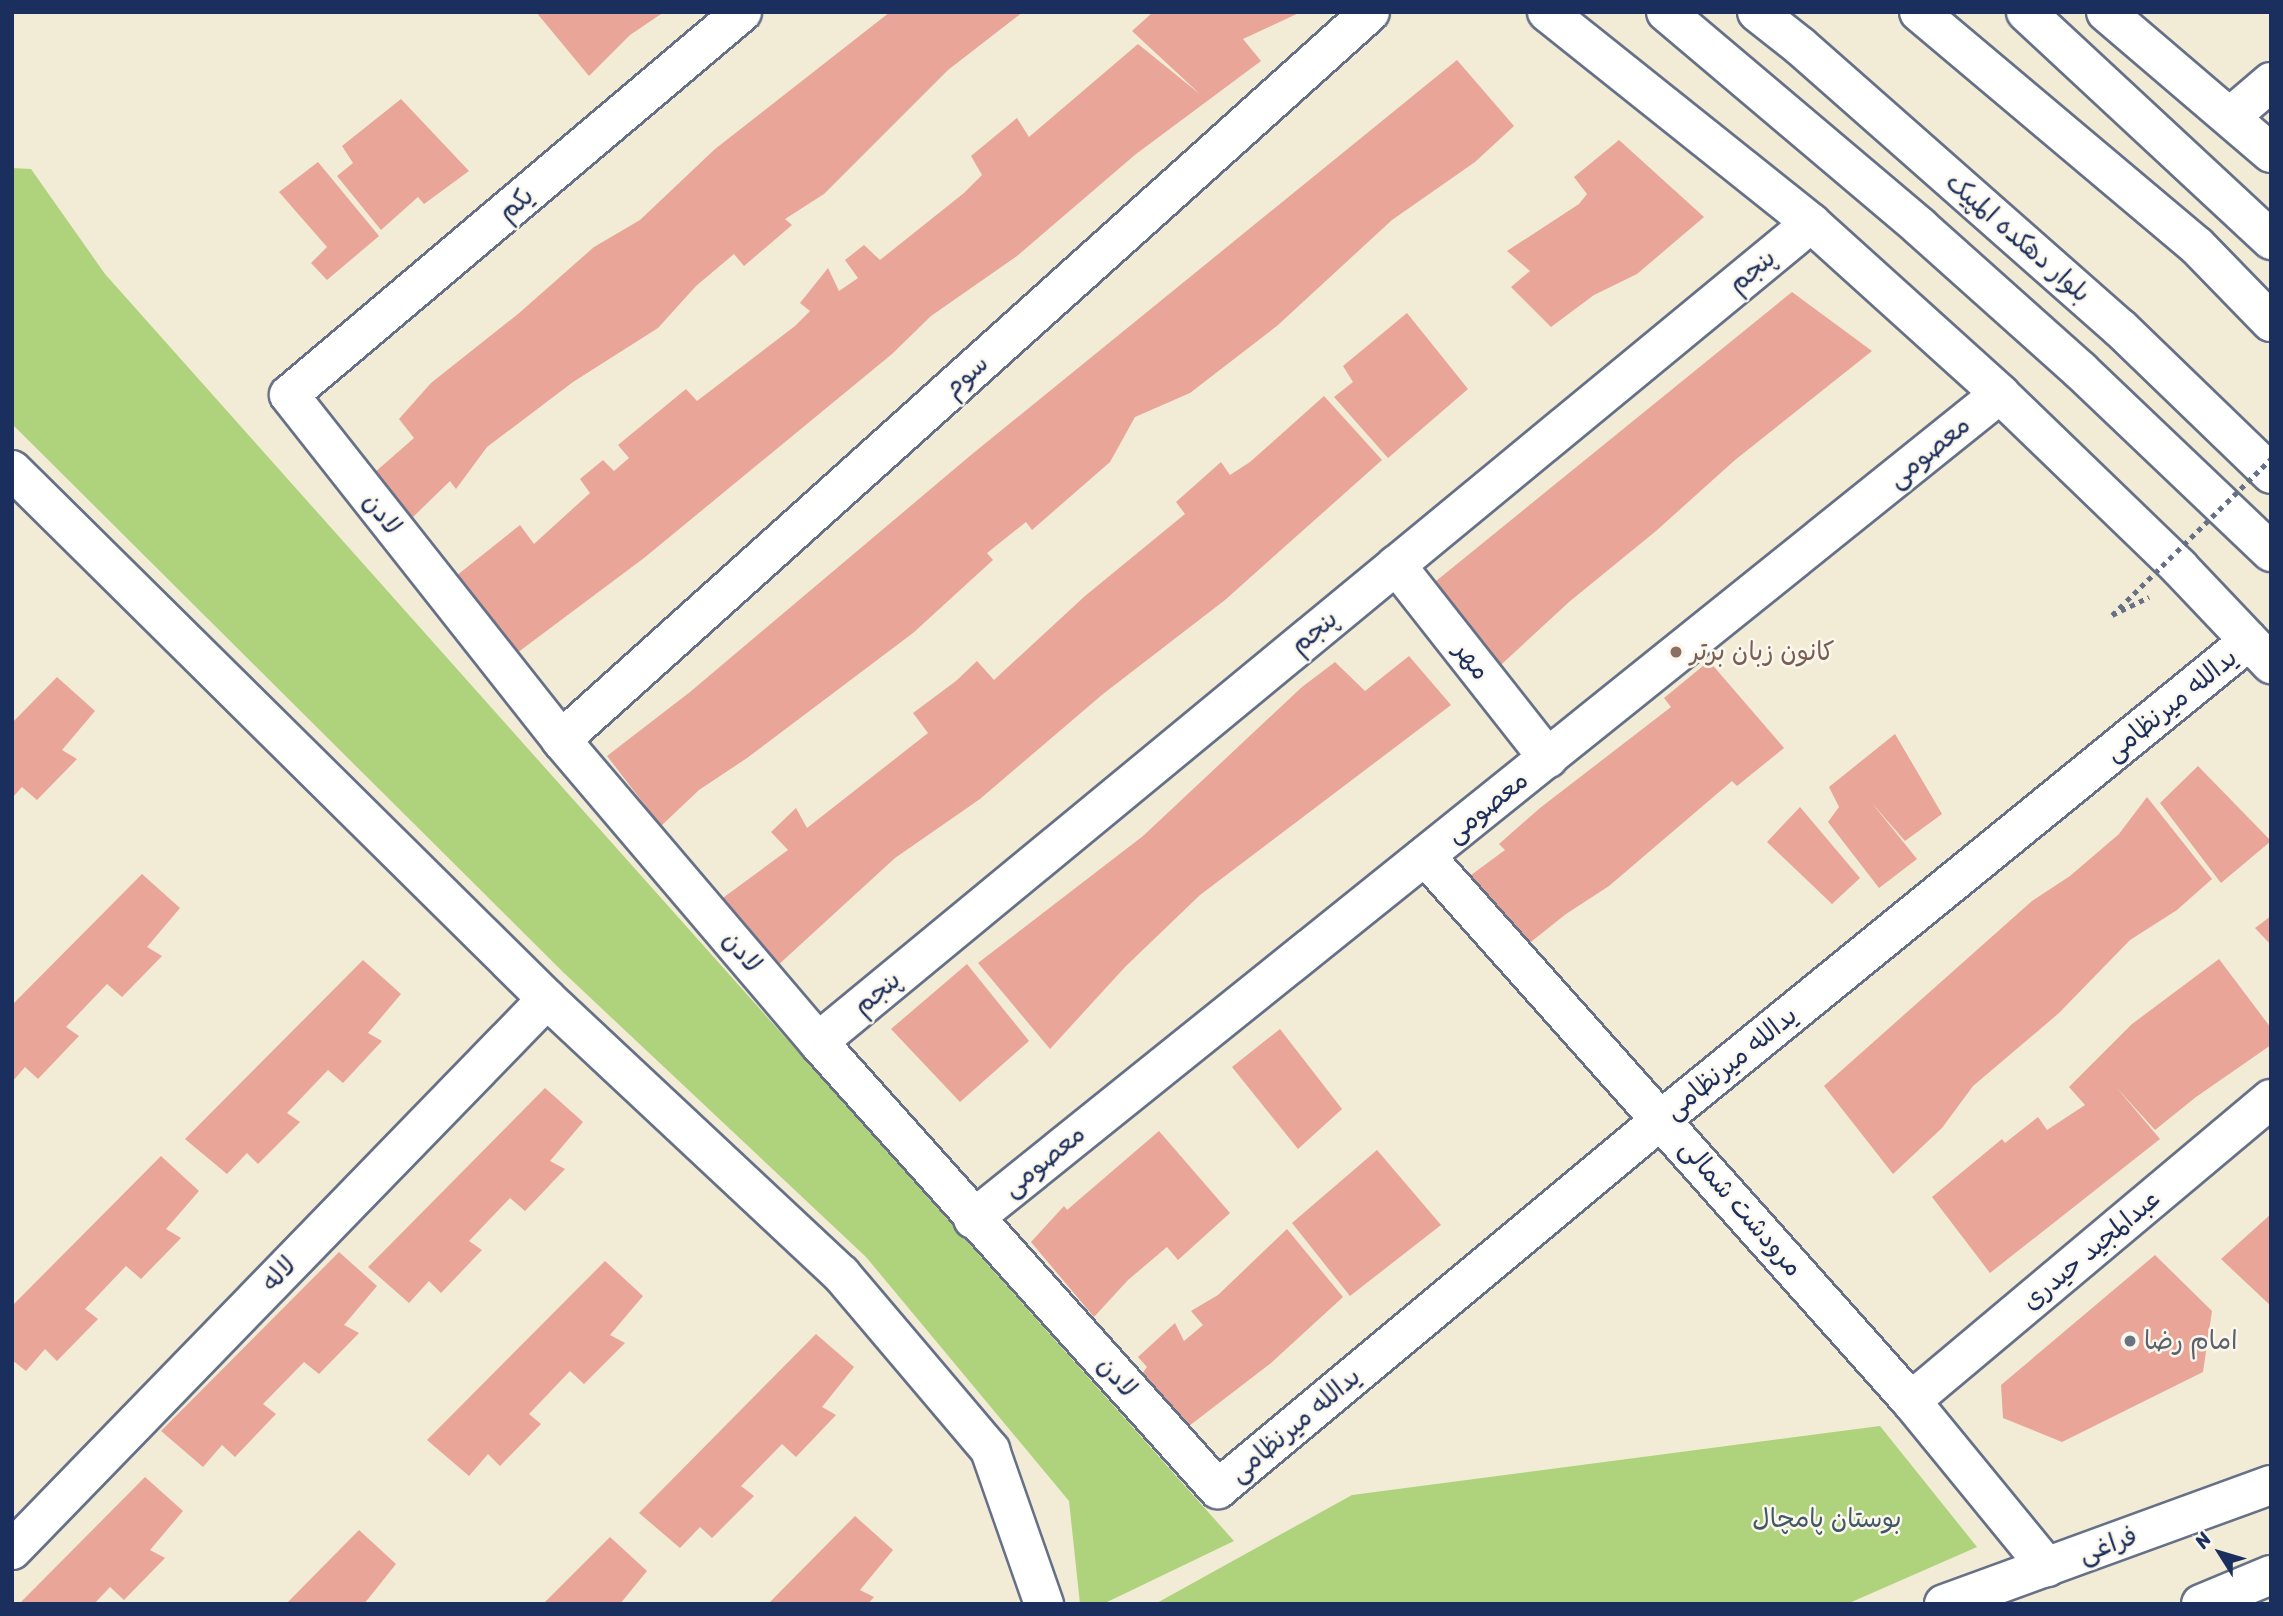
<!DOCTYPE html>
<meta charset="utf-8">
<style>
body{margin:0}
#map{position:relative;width:2283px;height:1616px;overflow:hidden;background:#f2ecd6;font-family:Sriracha,"Playpen Sans Arabic",sans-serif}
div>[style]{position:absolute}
.green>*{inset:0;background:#aed37c}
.building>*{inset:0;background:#e8a598}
.path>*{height:4.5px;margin-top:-2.25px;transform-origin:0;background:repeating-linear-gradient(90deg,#667188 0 5px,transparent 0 10px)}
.roads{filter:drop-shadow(2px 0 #667188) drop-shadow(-2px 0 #667188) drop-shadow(0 2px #667188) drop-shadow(0 -2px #667188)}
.minor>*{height:38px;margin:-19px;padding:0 19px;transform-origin:19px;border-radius:19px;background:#fff}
.tertiary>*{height:38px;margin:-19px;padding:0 19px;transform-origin:19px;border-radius:19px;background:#fff}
.secondary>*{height:38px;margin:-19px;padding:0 19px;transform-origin:19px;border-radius:19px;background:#fff}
.path-bridge>*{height:4.5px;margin-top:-2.25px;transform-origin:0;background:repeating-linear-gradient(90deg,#667188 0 5px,transparent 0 10px)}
.dots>*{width:19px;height:19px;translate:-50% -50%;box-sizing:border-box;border:4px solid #fbf7ec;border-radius:50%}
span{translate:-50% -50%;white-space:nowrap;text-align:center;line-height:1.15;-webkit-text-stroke:5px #fbf7ec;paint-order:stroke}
.street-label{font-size:26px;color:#1b2f5e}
.education-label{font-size:26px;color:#785e54}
.left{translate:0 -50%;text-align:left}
.worship-label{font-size:26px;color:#5b616d}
.park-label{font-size:26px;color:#405866}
.frame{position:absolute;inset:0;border:14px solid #1b2f5e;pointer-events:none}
.north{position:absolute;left:2185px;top:1518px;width:70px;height:70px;-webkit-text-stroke:5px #fbf7ec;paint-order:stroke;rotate:307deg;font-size:19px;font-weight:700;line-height:28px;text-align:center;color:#1b2f5e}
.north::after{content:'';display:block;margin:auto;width:24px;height:32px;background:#1b2f5e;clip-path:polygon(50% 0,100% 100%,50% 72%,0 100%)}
</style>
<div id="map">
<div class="green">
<div style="clip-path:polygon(12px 168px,31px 169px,105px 274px,1234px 1541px,1103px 1604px,1080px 1604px,1069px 1501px,866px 1257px,564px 973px,12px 424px)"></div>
<div style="clip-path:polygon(1880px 1426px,1977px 1547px,1847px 1604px,1155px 1604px,1352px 1495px)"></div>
</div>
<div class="building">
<div style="clip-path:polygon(536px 12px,664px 12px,630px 35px,589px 76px)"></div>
<div style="clip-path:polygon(890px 12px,1023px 12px,948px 70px,824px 194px,785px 219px,792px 225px,744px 266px,734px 254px,696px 286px,658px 328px,573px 382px,487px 447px,456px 489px,450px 481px,413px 517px,374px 473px,414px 438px,399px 419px,431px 383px,518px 314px,594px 247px,640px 220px,715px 149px)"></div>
<div style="clip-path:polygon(1153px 12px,1301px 12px,1243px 39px,1261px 61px,1136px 154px,1017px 256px,931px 316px,892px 354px,644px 558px,517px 653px,451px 580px,520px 525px,534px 544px,590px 493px,580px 479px,603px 460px,614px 471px,629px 458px,618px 445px,686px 389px,697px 401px,795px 326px,810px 311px,800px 303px,828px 268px,839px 291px,858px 278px,845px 260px,864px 245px,880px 260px,964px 193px,982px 175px,971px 156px,1017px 118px,1029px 137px,1138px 44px,1201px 95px,1132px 31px)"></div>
<div style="clip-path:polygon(1457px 60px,1514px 126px,1475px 162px,1392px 220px,1278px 325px,1190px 393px,1135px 417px,1110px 462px,1032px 530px,1026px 522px,987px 553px,993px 560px,913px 633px,747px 758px,699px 790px,661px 826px,607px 756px,690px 692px,971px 455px)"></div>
<div style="clip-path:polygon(401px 99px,469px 171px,424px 204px,418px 197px,381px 230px,337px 176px,353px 163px,342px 146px)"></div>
<div style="clip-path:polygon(1619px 140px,1704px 217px,1637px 274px,1594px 295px,1551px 327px,1511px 287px,1530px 271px,1507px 251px,1579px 204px,1587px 194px,1574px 177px)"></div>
<div style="clip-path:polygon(318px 162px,379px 236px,327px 280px,311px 263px,327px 247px,279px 192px)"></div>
<div style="clip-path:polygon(1792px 292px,1872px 351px,1735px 460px,1656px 531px,1569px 602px,1491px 674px,1425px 590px)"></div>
<div style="clip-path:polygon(1407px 313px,1468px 389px,1388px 458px,1334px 397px,1353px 382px,1343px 366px)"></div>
<div style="clip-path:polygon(1324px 396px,1382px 460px,1225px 600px,1103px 694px,980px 799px,895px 858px,776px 967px,720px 900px,788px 850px,771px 832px,796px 808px,807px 828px,928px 733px,913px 713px,956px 681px,977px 661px,994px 680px,1085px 596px,1185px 514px,1176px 502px,1221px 462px,1230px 475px,1250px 462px)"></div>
<div style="clip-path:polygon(1409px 656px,1451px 705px,1200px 895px,1125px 967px,1050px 1049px,978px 963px,1143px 836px,1302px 687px,1335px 662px,1365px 691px)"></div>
<div style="clip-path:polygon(1709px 661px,1784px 748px,1737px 786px,1732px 781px,1609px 886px,1566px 914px,1522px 949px,1463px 881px,1505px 850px,1499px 844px,1540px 808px,1671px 707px,1664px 698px)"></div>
<div style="clip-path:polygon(57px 677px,95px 711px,62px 750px,77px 759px,37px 800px,22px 787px,12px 798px,12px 723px)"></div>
<div style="clip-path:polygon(1895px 734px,1942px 814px,1905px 841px,1871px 802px,1917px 859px,1879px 888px,1828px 822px,1839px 807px,1829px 787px)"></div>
<div style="clip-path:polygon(2198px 766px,2271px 841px,2221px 883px,2160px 803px)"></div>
<div style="clip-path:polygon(2147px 797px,2212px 879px,2177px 910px,2130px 940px,2059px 1013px,1973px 1086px,1942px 1128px,1893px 1174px,1824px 1086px,2032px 901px,2070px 876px,2119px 834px)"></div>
<div style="clip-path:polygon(1800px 807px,1860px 878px,1832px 904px,1767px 842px)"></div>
<div style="clip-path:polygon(142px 874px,180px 908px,147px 947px,162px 956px,122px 997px,107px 984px,66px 1027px,79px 1036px,38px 1079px,25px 1067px,12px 1082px,12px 1005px)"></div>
<div style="clip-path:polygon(2271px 916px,2271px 945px,2255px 928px)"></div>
<div style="clip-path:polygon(2219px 959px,2271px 1028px,2271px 1045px,2196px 1097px,2155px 1130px,2116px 1087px,2160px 1139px,1990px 1273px,1932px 1197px,2002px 1139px,2005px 1143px,2038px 1117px,2047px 1130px,2085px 1105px,2069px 1087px,2132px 1024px)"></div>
<div style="clip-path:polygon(363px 960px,401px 994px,368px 1033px,382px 1041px,343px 1083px,328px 1070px,287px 1113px,300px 1122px,258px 1164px,247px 1153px,227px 1174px,185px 1139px)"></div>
<div style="clip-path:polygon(967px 964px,1029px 1041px,960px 1102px,891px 1029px)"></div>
<div style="clip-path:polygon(1280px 1029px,1342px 1109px,1298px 1149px,1232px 1067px)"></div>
<div style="clip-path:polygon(545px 1088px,583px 1122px,550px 1161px,565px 1169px,525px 1211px,510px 1198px,469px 1241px,482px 1250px,441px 1293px,429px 1281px,409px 1303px,368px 1267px)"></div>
<div style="clip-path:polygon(1159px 1131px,1230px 1213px,1178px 1260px,1167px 1247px,1128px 1280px,1094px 1317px,1031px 1242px,1064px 1206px,1067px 1210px)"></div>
<div style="clip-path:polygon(1377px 1150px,1441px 1225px,1350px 1296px,1292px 1223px)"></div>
<div style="clip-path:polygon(161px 1156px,199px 1191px,166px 1229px,181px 1238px,141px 1279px,126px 1266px,85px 1309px,98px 1319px,57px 1361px,45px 1349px,26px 1371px,12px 1360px,12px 1306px)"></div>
<div style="clip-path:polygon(2271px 1214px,2271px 1306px,2221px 1259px)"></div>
<div style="clip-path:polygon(1287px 1229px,1343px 1297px,1271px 1363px,1189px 1426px,1140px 1377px,1147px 1367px,1138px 1357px,1175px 1323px,1184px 1341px,1203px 1325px,1191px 1311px,1218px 1295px)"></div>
<div style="clip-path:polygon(339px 1252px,377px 1286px,344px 1325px,359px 1333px,319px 1374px,304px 1362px,263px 1404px,276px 1414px,235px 1457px,222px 1445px,203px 1467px,161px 1431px)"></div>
<div style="clip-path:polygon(2155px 1255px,2212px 1311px,2203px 1372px,2062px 1442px,2003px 1418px,2001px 1385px)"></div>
<div style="clip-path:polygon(605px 1261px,643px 1296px,610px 1335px,625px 1343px,584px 1384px,570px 1371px,529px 1414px,541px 1424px,500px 1466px,488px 1454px,469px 1476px,427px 1440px)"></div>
<div style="clip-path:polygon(816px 1334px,854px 1367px,822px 1407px,836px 1415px,796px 1457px,782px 1444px,741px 1486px,754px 1496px,712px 1538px,700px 1527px,680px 1548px,639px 1513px)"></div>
<div style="clip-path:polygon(145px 1477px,183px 1511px,150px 1550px,165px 1558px,124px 1600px,110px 1587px,94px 1604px,19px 1604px)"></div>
<div style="clip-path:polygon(855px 1516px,893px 1550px,860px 1590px,874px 1597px,868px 1604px,768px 1604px)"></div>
<div style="clip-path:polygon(359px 1530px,396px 1564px,364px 1604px,286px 1604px)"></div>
<div style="clip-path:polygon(610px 1537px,647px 1571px,620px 1604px,543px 1604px)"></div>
</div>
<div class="path">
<div style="left:2112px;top:615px;width:41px;rotate:-25.9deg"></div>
</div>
<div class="roads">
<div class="minor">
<div style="left:742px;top:12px;width:593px;rotate:139.79deg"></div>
<div style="left:289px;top:395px;width:439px;rotate:51.7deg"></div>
<div style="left:561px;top:740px;width:397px;rotate:49.6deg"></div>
<div style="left:818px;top:1042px;width:600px;rotate:48.18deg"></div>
<div style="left:1218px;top:1489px;width:578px;rotate:-39.81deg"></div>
<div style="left:1662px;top:1119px;width:757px;rotate:-39.16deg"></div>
<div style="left:1547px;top:12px;width:338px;rotate:38.6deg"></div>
<div style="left:1811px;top:223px;width:255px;rotate:42.1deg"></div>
<div style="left:2000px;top:394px;width:249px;rotate:44deg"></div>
<div style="left:2179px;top:567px;width:134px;rotate:46.5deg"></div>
<div style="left:2106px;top:12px;width:217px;rotate:40.5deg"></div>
<div style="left:2230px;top:117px;width:54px;rotate:-40.5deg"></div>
<div style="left:1396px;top:565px;width:246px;rotate:51.8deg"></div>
<div style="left:561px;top:740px;width:1088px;rotate:-41.98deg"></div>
<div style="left:1425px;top:856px;width:730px;rotate:48.28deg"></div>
<div style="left:1911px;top:1401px;width:215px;rotate:50.7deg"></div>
<div style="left:818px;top:1042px;width:1287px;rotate:-39.51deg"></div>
<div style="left:973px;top:1219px;width:1317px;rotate:-38.78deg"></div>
<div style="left:1911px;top:1401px;width:470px;rotate:-40deg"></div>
<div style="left:12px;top:1550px;width:768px;rotate:-45.84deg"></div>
</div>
<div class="tertiary">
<div style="left:12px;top:470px;width:752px;rotate:44.68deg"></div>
<div style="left:547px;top:999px;width:403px;rotate:43.1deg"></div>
<div style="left:841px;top:1274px;width:231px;rotate:49.7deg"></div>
<div style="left:990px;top:1450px;width:163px;rotate:70.7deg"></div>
<div style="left:1944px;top:1604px;width:348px;rotate:-20deg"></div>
<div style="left:2201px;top:1604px;width:76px;rotate:-22.5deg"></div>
</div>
<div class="secondary">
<div style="left:1666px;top:12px;width:333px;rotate:40.2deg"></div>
<div style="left:1920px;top:227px;width:215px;rotate:41.8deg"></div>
<div style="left:2080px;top:370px;width:264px;rotate:43.6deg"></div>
<div style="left:1757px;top:12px;width:55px;rotate:38.3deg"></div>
<div style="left:1800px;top:46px;width:427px;rotate:41.4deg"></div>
<div style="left:2120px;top:328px;width:210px;rotate:44deg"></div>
<div style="left:1919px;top:12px;width:363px;rotate:40.1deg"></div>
<div style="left:2197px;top:246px;width:106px;rotate:45.8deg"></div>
<div style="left:2026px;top:12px;width:335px;rotate:42.9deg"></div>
</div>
</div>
<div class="path-bridge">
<div style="left:2112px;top:615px;width:223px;rotate:-44.5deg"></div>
</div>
<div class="dots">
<div style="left:1676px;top:652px;background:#8d6e63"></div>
<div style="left:2130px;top:1341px;background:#6b7280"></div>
</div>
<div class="street-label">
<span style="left:516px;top:204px;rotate:-40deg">یکم</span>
<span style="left:2018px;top:238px;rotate:41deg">بلوار دهکده المپیک</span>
<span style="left:1752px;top:271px;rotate:-40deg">پنجم</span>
<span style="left:966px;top:376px;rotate:-42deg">سوم</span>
<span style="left:1929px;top:452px;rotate:-39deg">معصومی</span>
<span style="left:382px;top:514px;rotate:52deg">لادن</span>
<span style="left:1314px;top:632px;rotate:-40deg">پنجم</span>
<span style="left:1472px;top:661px;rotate:52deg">مهر</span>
<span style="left:2171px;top:705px;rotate:-39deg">یدالله میرنظامی</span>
<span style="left:1487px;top:807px;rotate:-39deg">معصومی</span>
<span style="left:742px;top:952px;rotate:50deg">لادن</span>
<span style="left:877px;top:993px;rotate:-40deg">پنجم</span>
<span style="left:1731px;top:1063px;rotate:-39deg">یدالله میرنظامی</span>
<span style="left:1044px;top:1161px;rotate:-39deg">معصومی</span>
<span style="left:1741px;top:1208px;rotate:49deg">مرودشت شمالی</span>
<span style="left:2091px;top:1250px;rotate:-40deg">عبدالمجید حیدری</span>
<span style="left:279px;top:1274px;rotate:-46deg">لاله</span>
<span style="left:1117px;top:1377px;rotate:48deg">لادن</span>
<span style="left:1295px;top:1425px;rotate:-40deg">یدالله میرنظامی</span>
<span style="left:2108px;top:1545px;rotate:-20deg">فراغی</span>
</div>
<div class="education-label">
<span class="left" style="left:1690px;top:652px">کانون زبان برتر</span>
</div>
<div class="worship-label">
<span class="left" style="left:2144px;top:1341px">امام رضا</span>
</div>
<div class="park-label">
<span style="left:1827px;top:1519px">بوستان پامچال</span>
</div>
<div class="frame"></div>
<div class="north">N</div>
</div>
